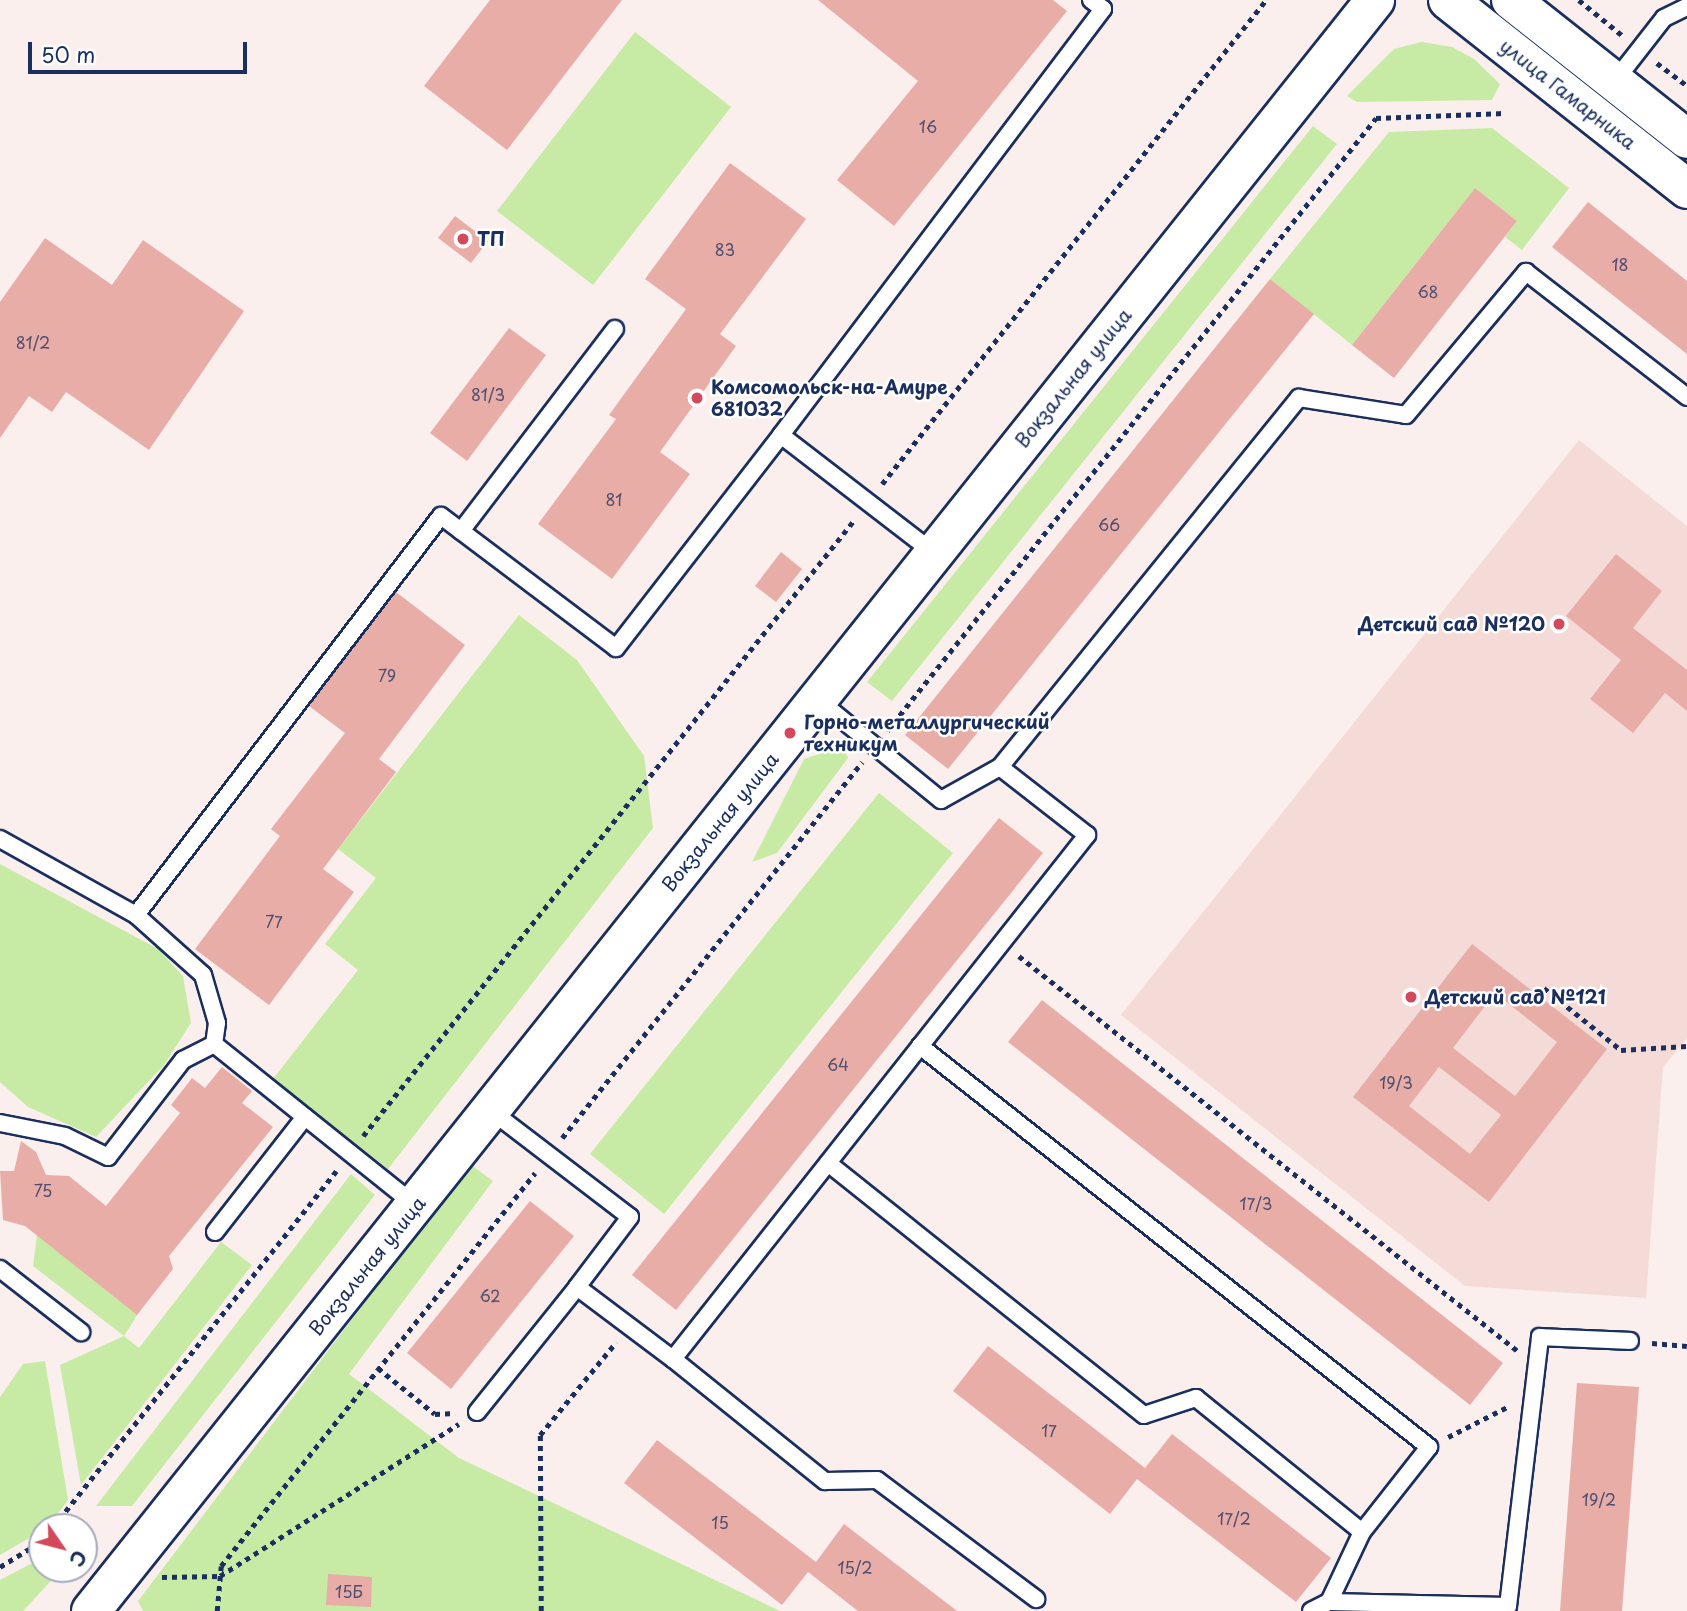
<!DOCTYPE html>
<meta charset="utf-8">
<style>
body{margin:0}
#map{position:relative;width:1687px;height:1611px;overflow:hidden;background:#faefed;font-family:"Playpen Sans",sans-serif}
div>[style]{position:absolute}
.built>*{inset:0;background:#f5dbd8}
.green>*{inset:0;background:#c7eba4}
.building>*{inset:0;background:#e8ada7}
.path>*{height:4.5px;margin-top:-2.25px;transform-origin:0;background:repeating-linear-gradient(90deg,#1b2f5e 0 5px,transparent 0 10px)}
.roads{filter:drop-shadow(2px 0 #1b2f5e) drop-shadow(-2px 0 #1b2f5e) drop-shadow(0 2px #1b2f5e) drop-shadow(0 -2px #1b2f5e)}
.service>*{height:16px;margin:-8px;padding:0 8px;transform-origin:8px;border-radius:8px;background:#fff}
.tertiary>*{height:38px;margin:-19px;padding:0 19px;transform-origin:19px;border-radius:19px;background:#fff}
.secondary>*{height:38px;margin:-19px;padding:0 19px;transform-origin:19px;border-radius:19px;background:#fff}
.dots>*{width:19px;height:19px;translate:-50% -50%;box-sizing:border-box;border:4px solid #fff;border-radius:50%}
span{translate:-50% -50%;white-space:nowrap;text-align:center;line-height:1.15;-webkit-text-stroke:5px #fff;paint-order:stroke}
.number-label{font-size:16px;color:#4e4e70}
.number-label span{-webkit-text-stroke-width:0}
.street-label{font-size:19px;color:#1b2f5e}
.poi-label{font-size:19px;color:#1b2f5e;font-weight:700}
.left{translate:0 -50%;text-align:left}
.right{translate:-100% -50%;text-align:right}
.north{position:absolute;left:28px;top:1513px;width:70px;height:70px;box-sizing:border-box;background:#fff;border:2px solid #a4acbf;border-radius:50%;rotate:125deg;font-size:19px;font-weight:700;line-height:28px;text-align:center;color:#1b2f5e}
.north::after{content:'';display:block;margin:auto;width:24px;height:32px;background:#d1495b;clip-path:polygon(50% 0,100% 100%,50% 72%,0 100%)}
.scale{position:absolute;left:28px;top:42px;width:219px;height:32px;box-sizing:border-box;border:4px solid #1b2f5e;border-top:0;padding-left:9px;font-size:21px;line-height:24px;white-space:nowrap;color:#1b2f5e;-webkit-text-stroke:5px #fff;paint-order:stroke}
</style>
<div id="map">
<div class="built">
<div style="clip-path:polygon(1579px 440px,1687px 526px,1687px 1038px,1663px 1067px,1646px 1298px,1465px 1286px,1121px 1015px)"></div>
</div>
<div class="green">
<div style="clip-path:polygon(635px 32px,731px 107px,593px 285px,497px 211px)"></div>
<div style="clip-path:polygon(1422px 42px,1452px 47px,1474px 59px,1500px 84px,1492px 100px,1357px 102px,1347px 96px,1394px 49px)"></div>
<div style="clip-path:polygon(1313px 126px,1337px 144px,892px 701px,867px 682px)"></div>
<div style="clip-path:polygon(1492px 128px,1569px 188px,1522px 250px,1505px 237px,1517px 221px,1475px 188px,1352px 345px,1270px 279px,1389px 132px)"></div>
<div style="clip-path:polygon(519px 615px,577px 660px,644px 756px,653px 828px,388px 1169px,273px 1079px,358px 970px,325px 944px,376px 878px,338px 849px)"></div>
<div style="clip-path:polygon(832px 750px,845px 752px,848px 758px,777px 853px,752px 862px,804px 759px)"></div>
<div style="clip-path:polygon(879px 793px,953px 853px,664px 1214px,590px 1154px)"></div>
<div style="clip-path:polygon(0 864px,158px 949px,183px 976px,191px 1023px,164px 1065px,96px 1137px,28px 1107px,0 1082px)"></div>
<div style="clip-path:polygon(470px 1164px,493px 1181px,349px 1374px,459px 1458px,780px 1611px,143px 1611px,138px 1601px)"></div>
<div style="clip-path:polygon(351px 1174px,375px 1195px,132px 1506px,96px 1506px)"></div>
<div style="clip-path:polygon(37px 1235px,132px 1311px,141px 1309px,124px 1336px,139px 1348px,221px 1242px,252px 1265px,81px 1485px,60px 1365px,124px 1336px,33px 1266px)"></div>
<div style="clip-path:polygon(45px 1361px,68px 1500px,48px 1527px,0 1555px,0 1397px,23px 1364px)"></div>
<div style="clip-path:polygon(40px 1559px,42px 1569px,60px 1571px,23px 1611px,0 1611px,0 1580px)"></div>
</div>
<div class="building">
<div style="clip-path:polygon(490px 0,622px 0,507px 150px,424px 86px)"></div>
<div style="clip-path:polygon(818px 0,1053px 0,1067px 11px,894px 226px,837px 180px,918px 81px)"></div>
<div style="clip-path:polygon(730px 163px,806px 219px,720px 334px,736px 346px,660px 452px,690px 474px,612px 579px,538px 524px,616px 419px,609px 415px,686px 309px,645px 279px)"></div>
<div style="clip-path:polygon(1475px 188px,1517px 221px,1394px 378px,1352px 345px)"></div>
<div style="clip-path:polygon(1588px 202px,1687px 281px,1687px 354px,1552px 247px)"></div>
<div style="clip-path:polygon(455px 216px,488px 241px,471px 263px,438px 238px)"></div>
<div style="clip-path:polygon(45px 238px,112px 285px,143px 240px,244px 311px,149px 450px,66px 392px,52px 412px,29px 396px,0 438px,0 302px)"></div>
<div style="clip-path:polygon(1270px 279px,1314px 314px,948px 769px,905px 735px)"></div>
<div style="clip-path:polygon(509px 328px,546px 355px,467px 461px,430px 433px)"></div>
<div style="clip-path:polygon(781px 552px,802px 569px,776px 602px,755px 586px)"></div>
<div style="clip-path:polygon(1616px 554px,1662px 591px,1633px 628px,1687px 670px,1687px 711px,1665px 693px,1633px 733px,1590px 699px,1621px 660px,1566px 616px)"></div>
<div style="clip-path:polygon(396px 592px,465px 645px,379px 759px,396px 772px,323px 869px,354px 892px,269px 1005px,195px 949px,280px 836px,271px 829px,345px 733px,309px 706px)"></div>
<div style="clip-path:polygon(999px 818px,1043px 853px,676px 1310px,632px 1275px)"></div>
<div style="clip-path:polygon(evenodd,1472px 944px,1607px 1049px,1489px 1202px,1353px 1097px,1472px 944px,1495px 993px,1557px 1042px,1515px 1096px,1453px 1048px,1495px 993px,1472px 944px,1439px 1067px,1501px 1115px,1470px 1154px,1409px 1106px,1439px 1067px)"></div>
<div style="clip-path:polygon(1042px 1000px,1503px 1363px,1470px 1405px,1008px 1042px)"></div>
<div style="clip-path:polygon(222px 1067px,252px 1091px,242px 1103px,273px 1127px,169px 1256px,173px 1269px,137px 1315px,25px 1226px,3px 1220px,0 1171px,14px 1171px,21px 1141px,36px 1152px,46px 1175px,69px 1176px,106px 1206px,180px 1113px,171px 1105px,192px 1078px,205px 1088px)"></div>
<div style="clip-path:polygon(530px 1201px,574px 1236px,451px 1389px,407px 1353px)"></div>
<div style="clip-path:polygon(988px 1346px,1145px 1468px,1172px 1434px,1331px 1558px,1296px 1602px,1137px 1479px,1110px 1514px,953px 1391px)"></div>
<div style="clip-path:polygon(1577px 1383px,1639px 1387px,1622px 1611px,1560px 1611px)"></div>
<div style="clip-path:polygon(657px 1440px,816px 1562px,844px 1524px,957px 1611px,858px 1611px,808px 1572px,782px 1605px,624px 1483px)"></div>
<div style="clip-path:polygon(328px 1574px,372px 1577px,371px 1607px,326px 1605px)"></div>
</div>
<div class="path">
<div style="left:1579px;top:0;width:57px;rotate:39.3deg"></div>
<div style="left:1657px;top:63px;width:38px;rotate:37deg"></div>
<div style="left:882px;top:484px;width:618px;rotate:-51.57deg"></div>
<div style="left:887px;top:731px;width:784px;rotate:-51.42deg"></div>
<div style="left:1376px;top:118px;width:129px;rotate:-2.2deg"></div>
<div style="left:1019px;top:956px;width:638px;rotate:38.38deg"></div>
<div style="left:1544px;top:988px;width:99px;rotate:38.8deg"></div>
<div style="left:1621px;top:1050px;width:66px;rotate:-3.5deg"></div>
<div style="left:363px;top:1136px;width:789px;rotate:-51.43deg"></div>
<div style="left:562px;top:1138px;width:481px;rotate:-51.4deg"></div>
<div style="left:1652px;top:1343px;width:35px;rotate:5deg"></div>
<div style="left:378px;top:1368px;width:73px;rotate:38.9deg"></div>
<div style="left:435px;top:1414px;width:20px;rotate:-3deg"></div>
<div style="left:1448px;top:1437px;width:68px;rotate:-26.9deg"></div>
<div style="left:63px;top:1515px;width:19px;rotate:39deg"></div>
<div style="left:53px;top:1527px;width:455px;rotate:-51.5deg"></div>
<div style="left:84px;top:1531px;width:6px;rotate:39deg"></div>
<div style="left:0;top:1567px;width:49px;rotate:-31.8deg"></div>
<div style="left:162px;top:1577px;width:58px;rotate:-1deg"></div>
<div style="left:220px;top:1576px;width:283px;rotate:-32.5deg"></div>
<div style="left:217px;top:1611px;width:45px;rotate:-84.9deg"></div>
<div style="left:221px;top:1566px;width:503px;rotate:-51.38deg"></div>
<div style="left:541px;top:1611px;width:176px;rotate:-90.3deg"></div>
<div style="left:540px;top:1435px;width:120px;rotate:-50.7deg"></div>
</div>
<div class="roads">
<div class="service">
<div style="left:1614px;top:82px;width:81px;rotate:-52deg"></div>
<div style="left:1664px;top:18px;width:25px;rotate:-26deg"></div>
<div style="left:461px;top:531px;width:254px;rotate:-52.7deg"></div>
<div style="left:934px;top:553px;width:193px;rotate:-142.4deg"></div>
<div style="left:781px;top:435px;width:534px;rotate:-52.92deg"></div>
<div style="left:1103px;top:9px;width:15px;rotate:-143deg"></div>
<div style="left:817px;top:699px;width:160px;rotate:39.2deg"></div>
<div style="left:941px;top:800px;width:68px;rotate:-29.2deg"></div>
<div style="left:1000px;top:767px;width:475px;rotate:-51deg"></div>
<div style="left:1299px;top:398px;width:108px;rotate:9deg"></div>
<div style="left:1406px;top:415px;width:187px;rotate:-50deg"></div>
<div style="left:1526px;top:272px;width:204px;rotate:37.8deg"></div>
<div style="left:0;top:839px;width:156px;rotate:29.2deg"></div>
<div style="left:136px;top:915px;width:90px;rotate:41.8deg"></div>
<div style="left:203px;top:975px;width:50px;rotate:73.7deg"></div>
<div style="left:217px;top:1023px;width:21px;rotate:98deg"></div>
<div style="left:136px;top:915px;width:502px;rotate:-52.61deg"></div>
<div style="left:441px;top:516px;width:219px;rotate:37deg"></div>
<div style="left:616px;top:648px;width:269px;rotate:-52.2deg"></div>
<div style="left:920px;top:1046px;width:648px;rotate:38.23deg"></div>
<div style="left:1429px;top:1447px;width:108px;rotate:128.2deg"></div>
<div style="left:1362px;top:1532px;width:77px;rotate:115.2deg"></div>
<div style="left:1329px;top:1602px;width:179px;rotate:1.3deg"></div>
<div style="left:1508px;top:1606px;width:271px;rotate:-83.2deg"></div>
<div style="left:1540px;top:1337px;width:90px;rotate:2.5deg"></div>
<div style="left:490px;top:1110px;width:176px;rotate:37.4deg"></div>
<div style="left:630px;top:1217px;width:88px;rotate:127.1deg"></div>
<div style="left:577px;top:1287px;width:120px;rotate:36.9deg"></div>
<div style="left:673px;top:1359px;width:668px;rotate:-51.69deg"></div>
<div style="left:1087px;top:835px;width:110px;rotate:-142deg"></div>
<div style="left:0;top:1123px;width:66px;rotate:11.3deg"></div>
<div style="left:65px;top:1136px;width:48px;rotate:26deg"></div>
<div style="left:108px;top:1157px;width:123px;rotate:-52.3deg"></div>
<div style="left:183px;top:1060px;width:35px;rotate:-27deg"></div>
<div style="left:214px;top:1044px;width:258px;rotate:38.7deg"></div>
<div style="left:828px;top:1163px;width:404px;rotate:38.6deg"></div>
<div style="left:1144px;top:1415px;width:55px;rotate:-18.1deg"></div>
<div style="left:1196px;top:1398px;width:213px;rotate:38.9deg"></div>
<div style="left:215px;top:1232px;width:146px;rotate:-52deg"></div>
<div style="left:0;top:1269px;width:103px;rotate:37.9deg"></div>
<div style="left:673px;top:1359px;width:195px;rotate:38.8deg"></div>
<div style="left:825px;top:1481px;width:52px;rotate:-1.1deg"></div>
<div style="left:877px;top:1480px;width:199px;rotate:36.8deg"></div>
<div style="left:477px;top:1412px;width:160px;rotate:-51.3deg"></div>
<div style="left:1311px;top:1611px;width:20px;rotate:-27deg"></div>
</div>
<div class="tertiary">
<div style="left:1448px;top:0;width:305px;rotate:38.3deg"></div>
<div style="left:1511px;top:0;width:224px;rotate:38.3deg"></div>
</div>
<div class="secondary">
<div style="left:91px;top:1611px;width:2060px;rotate:-51.44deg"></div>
</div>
</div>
<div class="dots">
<div style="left:463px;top:239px;background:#d1495b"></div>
<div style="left:697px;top:398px;background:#d1495b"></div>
<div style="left:1559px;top:624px;background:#d1495b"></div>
<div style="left:790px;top:733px;background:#d1495b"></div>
<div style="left:1411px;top:997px;background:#d1495b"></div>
</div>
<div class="number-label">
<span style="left:928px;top:126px">16</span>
<span style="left:725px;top:249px">83</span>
<span style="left:1620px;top:264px">18</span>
<span style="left:1428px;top:291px">68</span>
<span style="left:33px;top:342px">81/2</span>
<span style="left:488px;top:394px">81/3</span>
<span style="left:614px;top:499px">81</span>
<span style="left:1109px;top:524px">66</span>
<span style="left:387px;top:675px">79</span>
<span style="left:274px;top:921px">77</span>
<span style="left:838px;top:1064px">64</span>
<span style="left:1396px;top:1082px">19/3</span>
<span style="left:43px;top:1190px">75</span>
<span style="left:1256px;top:1203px">17/3</span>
<span style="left:490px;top:1295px">62</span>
<span style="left:1049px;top:1430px">17</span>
<span style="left:1599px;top:1499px">19/2</span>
<span style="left:1234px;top:1518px">17/2</span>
<span style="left:720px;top:1522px">15</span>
<span style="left:855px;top:1567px">15/2</span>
<span style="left:349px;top:1591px">15Б</span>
</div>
<div class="street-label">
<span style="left:1568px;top:94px;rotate:38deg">улица Гамарника</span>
<span style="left:1073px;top:378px;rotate:-51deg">Вокзальная улица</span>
<span style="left:720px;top:822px;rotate:-51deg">Вокзальная улица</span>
<span style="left:367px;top:1266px;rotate:-51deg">Вокзальная улица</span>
</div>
<div class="poi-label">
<span class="left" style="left:477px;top:239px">ТП</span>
<span class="left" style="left:711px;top:398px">Комсомольск-на-Амуре<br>681032</span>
<span class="right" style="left:1545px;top:624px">Детский сад №120</span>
<span class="left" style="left:804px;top:733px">Горно-металлургический<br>техникум</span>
<span class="left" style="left:1425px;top:997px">Детский сад №121</span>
</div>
<div class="north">С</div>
<div class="scale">50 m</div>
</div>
